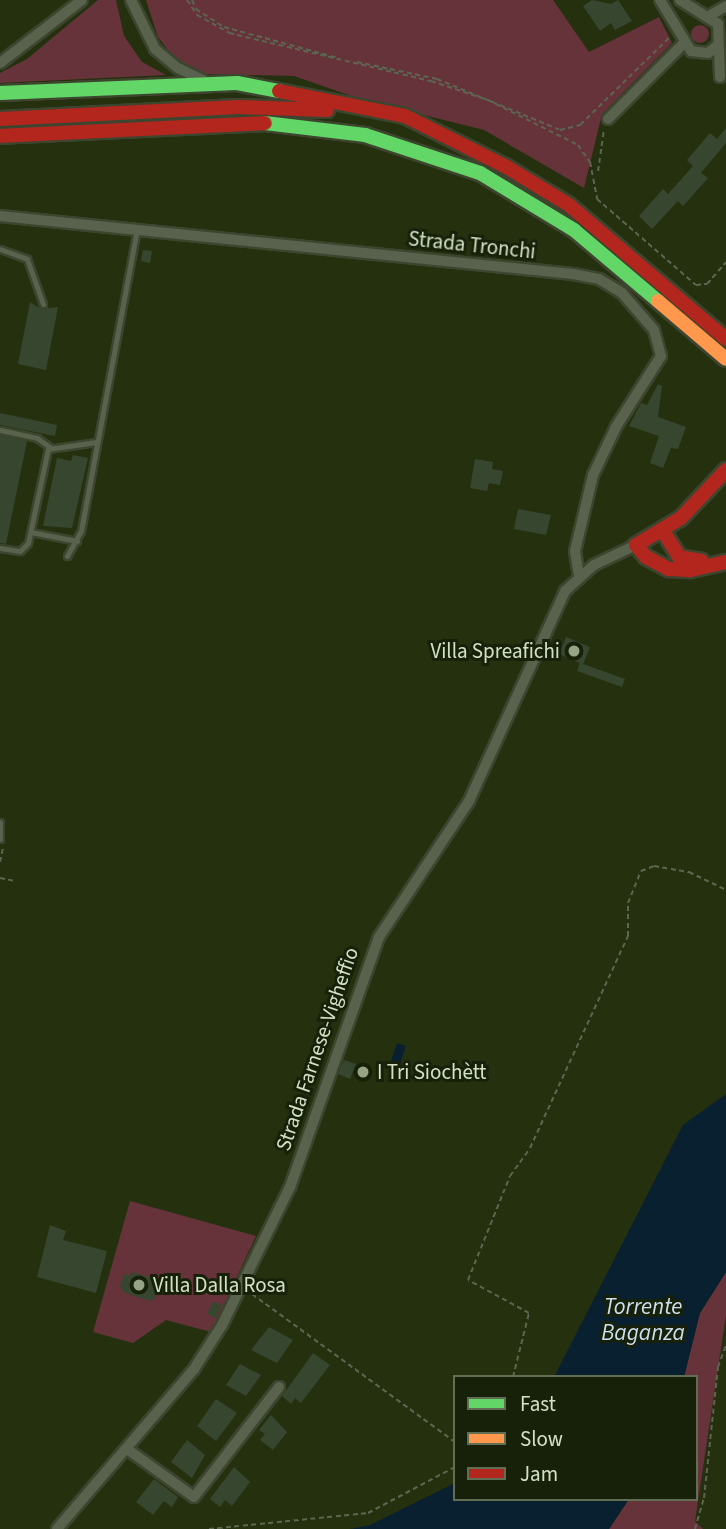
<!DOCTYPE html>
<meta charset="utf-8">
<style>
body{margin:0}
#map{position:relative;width:726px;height:1529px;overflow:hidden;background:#25300f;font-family:"Source Sans 3",sans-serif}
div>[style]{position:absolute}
.green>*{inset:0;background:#66333a}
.round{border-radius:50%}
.water>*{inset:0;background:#092030}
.building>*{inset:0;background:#37462f}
.path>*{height:2px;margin-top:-1px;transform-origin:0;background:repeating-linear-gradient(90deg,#5c6550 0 5px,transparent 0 8.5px)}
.roads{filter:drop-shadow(2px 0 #3d452f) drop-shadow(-2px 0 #3d452f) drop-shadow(0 2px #3d452f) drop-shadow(0 -2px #3d452f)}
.lane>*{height:5px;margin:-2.5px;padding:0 2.5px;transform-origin:2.5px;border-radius:2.5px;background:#59624c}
.street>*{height:10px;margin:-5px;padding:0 5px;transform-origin:5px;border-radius:5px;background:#59624c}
.fast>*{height:14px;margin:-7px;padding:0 7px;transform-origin:7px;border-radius:7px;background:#63d668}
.slow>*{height:14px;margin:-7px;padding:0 7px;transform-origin:7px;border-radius:7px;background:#ff974d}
.jam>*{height:14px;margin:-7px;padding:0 7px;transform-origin:7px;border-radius:7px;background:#b3261e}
.dots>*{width:19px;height:19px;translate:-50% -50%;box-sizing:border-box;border:4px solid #17210a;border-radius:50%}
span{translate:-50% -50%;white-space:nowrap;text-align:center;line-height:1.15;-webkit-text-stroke:6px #17210a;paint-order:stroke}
.street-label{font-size:21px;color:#d3e1c3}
.poi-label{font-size:21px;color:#d3e1c3}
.right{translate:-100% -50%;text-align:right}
.left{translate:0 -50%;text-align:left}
.water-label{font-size:23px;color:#ccdef0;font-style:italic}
.legend{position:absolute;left:453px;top:1375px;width:245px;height:126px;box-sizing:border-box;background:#17210a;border:2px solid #626e54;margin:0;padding:9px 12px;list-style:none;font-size:21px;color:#d3e1c3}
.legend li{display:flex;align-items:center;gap:14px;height:35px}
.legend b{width:35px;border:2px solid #626e54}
</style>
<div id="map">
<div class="green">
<div style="clip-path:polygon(98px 0,116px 0,124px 36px,142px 62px,166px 75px,0 83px,0 73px,27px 59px)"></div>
<div style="clip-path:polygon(146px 0,553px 0,589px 52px,659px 17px,672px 43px,602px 114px,584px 188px,484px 130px,360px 99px,294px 76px,204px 74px,177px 62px,158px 37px)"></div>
<div class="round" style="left:691px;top:25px;width:18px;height:18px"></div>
<div style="clip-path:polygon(130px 1201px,256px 1236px,211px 1332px,166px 1320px,133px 1343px,93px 1332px)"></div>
<div style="clip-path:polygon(726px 1272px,726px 1315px,695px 1521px,703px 1529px,609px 1529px,629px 1499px,696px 1499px,696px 1377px,684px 1377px,700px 1313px)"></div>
</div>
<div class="water">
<div style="clip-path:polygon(397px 1043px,406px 1046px,400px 1064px,395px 1066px,391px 1061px)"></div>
<div style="clip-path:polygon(726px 1094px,726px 1272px,700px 1313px,684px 1377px,554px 1377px,683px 1125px)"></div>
<div style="clip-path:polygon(455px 1483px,455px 1499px,629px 1499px,609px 1529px,350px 1529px,370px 1525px)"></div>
</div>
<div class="building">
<div style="clip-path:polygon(592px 0,611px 4px,618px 0,632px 21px,615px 30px,611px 23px,600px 31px,583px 6px)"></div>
<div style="clip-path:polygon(726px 128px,726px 143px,701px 173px,708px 178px,683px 206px,678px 201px,652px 229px,639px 216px,663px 189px,668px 194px,693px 166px,687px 160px,710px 133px,717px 139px)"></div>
<div style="clip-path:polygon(143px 250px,152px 251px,150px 263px,141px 261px)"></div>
<div style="clip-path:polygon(30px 302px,41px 309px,58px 307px,46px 370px,18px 364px)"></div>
<div style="clip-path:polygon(658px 384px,662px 386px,658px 417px,686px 427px,678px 449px,671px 448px,663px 468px,650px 463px,659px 436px,629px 426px,641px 403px,647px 405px)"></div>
<div style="clip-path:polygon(0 413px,57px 425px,55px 436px,0 425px)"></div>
<div style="clip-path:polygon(0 435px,27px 441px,6px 544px,0 543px)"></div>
<div style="clip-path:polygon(73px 455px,88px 458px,72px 528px,43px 526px,57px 458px,71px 461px)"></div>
<div style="clip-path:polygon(475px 459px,493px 462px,492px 469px,503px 471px,500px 485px,489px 483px,487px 491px,470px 488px)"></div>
<div style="clip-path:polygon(518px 509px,551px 515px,546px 535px,514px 529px)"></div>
<div style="clip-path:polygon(566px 637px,590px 647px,583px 664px,625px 679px,622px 687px,577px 671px,580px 663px,559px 654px)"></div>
<div style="clip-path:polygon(344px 1060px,356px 1064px,350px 1079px,338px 1074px)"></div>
<div style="clip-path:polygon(50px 1225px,66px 1231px,63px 1240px,107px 1251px,96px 1293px,37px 1277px)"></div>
<div style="clip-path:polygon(131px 1272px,156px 1279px,156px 1298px,150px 1301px,125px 1293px,120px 1287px,124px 1274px,130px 1276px)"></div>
<div style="clip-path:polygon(213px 1302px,222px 1304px,216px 1318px,207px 1314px)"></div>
<div style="clip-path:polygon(269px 1327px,293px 1340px,277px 1363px,251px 1350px)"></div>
<div style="clip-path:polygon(313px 1353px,330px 1365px,301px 1403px,295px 1398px,291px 1404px,282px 1396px)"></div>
<div style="clip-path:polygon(240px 1364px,261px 1375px,246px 1396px,226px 1385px)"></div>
<div style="clip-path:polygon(216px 1399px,237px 1413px,216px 1441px,197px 1426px)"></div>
<div style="clip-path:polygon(271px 1415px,287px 1432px,273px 1450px,260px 1440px,265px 1434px,259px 1430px)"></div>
<div style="clip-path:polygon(187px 1440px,205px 1455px,192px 1478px,171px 1462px)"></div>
<div style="clip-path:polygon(234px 1467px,250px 1482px,232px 1506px,225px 1500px,220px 1507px,210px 1499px)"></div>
<div style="clip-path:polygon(154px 1479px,178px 1497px,172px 1507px,164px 1501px,153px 1515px,136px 1502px)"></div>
</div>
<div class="path">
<div style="left:187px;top:0;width:18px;rotate:56deg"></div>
<div style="left:197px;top:15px;width:37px;rotate:29deg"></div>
<div style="left:229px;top:33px;width:208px;rotate:13.4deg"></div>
<div style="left:431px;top:81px;width:60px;rotate:18.4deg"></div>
<div style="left:488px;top:100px;width:101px;rotate:26.6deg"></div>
<div style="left:578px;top:145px;width:21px;rotate:55deg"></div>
<div style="left:590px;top:162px;width:38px;rotate:79deg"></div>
<div style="left:597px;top:199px;width:131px;rotate:41deg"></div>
<div style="left:696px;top:285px;width:11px;rotate:-5deg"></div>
<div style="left:707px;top:284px;width:29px;rotate:-49deg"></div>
<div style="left:192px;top:0;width:10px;rotate:66deg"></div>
<div style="left:196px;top:9px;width:33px;rotate:33deg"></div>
<div style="left:224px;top:27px;width:118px;rotate:15.2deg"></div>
<div style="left:357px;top:62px;width:82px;rotate:12deg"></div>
<div style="left:437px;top:79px;width:133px;rotate:22.5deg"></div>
<div style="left:560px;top:130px;width:21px;rotate:-14deg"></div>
<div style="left:580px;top:125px;width:126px;rotate:-44.4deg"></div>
<div style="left:598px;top:171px;width:41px;rotate:-81.7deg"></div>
<div style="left:0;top:862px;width:14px;rotate:-78deg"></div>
<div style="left:0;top:878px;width:15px;rotate:11deg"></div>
<div style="left:252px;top:1294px;width:251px;rotate:36.1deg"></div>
<div style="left:513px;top:1377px;width:66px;rotate:-76deg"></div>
<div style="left:529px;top:1313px;width:69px;rotate:-151.6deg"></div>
<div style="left:468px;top:1280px;width:112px;rotate:-68deg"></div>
<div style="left:510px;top:1176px;width:34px;rotate:-54deg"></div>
<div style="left:530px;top:1148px;width:234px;rotate:-65.2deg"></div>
<div style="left:628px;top:936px;width:33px;rotate:-90deg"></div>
<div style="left:628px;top:903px;width:35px;rotate:-68deg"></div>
<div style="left:641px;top:871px;width:14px;rotate:-21deg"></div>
<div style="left:654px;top:866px;width:36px;rotate:10deg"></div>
<div style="left:689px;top:872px;width:41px;rotate:25.9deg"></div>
<div style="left:209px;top:1529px;width:160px;rotate:-5.7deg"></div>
<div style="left:368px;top:1513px;width:98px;rotate:-27.9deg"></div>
<div style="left:695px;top:1529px;width:32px;rotate:-74deg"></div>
<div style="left:704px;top:1498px;width:132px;rotate:-83.9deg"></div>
<div style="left:718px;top:1367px;width:23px;rotate:-70deg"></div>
</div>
<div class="roads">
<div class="lane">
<div style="left:0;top:249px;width:29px;rotate:20deg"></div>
<div style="left:27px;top:259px;width:48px;rotate:70.4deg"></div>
<div style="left:0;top:430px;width:38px;rotate:12deg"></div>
<div style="left:37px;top:438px;width:16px;rotate:35deg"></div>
<div style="left:31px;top:532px;width:47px;rotate:11.1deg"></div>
<div style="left:0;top:548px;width:20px;rotate:9deg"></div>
<div style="left:20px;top:551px;width:11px;rotate:-45deg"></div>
<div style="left:28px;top:543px;width:96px;rotate:-78deg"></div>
<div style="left:48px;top:449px;width:49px;rotate:-8.3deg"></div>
<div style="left:67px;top:556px;width:29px;rotate:-61deg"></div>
<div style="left:81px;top:531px;width:306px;rotate:-79.5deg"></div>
<div style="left:0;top:822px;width:17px;rotate:90deg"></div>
</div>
<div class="street">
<div style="left:131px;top:0;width:55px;rotate:63.9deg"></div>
<div style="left:155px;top:49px;width:30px;rotate:40deg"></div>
<div style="left:178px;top:68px;width:28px;rotate:26deg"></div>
<div style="left:660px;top:0;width:60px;rotate:58.7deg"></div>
<div style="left:691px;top:51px;width:17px;rotate:7deg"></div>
<div style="left:708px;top:53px;width:13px;rotate:-39deg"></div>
<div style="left:680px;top:0;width:45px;rotate:32.3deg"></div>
<div style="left:718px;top:24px;width:53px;rotate:87.8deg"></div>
<div style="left:709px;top:16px;width:20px;rotate:-30deg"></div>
<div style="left:0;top:63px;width:103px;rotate:-37.5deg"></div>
<div style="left:608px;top:119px;width:107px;rotate:-45deg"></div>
<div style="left:0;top:216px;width:576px;rotate:5.78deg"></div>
<div style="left:573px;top:274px;width:26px;rotate:11deg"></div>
<div style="left:599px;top:279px;width:27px;rotate:31deg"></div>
<div style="left:622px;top:293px;width:49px;rotate:49.1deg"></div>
<div style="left:654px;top:330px;width:27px;rotate:75deg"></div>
<div style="left:661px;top:356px;width:84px;rotate:122.4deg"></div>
<div style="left:616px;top:427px;width:53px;rotate:115.6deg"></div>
<div style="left:593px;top:475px;width:78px;rotate:103.3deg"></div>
<div style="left:575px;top:551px;width:25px;rotate:81deg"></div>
<div style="left:127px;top:1449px;width:82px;rotate:35.6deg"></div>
<div style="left:194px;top:1497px;width:139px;rotate:-52.3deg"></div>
<div style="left:57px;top:1529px;width:211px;rotate:-49.4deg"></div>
<div style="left:194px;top:1369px;width:52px;rotate:-57.5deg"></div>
<div style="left:222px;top:1325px;width:154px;rotate:-63.8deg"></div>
<div style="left:290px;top:1187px;width:265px;rotate:-70.4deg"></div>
<div style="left:379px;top:937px;width:163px;rotate:-56.5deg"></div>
<div style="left:469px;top:801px;width:231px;rotate:-65.4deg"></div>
<div style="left:565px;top:591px;width:39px;rotate:-42deg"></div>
<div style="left:594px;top:565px;width:47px;rotate:-25.5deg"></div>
</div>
<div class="fast">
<div style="left:0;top:93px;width:237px;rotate:-2.4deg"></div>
<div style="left:237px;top:83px;width:43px;rotate:10.8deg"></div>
<div style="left:265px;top:123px;width:101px;rotate:6.8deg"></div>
<div style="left:365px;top:135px;width:121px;rotate:18.3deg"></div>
<div style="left:480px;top:173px;width:110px;rotate:31.2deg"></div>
<div style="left:574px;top:230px;width:110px;rotate:40.2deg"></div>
</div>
<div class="slow">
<div style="left:658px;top:301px;width:89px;rotate:40.5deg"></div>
</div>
<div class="jam">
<div style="left:279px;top:91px;width:128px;rotate:11.2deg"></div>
<div style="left:405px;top:116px;width:112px;rotate:26.6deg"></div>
<div style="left:505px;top:166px;width:75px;rotate:31.4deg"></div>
<div style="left:569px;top:205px;width:206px;rotate:40.5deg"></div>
<div style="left:0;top:119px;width:239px;rotate:-2.9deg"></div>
<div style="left:239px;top:107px;width:88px;rotate:2deg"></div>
<div style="left:0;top:136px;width:265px;rotate:-2.8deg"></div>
<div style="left:663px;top:531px;width:31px;rotate:58deg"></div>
<div style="left:679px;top:557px;width:23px;rotate:10deg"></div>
<div style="left:636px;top:545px;width:52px;rotate:-31deg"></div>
<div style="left:681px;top:518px;width:66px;rotate:-46.8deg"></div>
<div style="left:636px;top:545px;width:16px;rotate:50deg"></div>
<div style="left:646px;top:557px;width:26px;rotate:28deg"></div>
<div style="left:669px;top:569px;width:22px;rotate:3deg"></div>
<div style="left:691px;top:570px;width:36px;rotate:-13deg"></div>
</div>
</div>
<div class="dots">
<div style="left:574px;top:651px;background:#96a384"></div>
<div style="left:363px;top:1072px;background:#96a384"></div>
<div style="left:139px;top:1285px;background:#96a384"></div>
</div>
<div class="street-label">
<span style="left:472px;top:245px;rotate:6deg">Strada Tronchi</span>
<span style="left:317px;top:1049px;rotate:-71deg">Strada Farnese-Vigheffio</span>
</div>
<div class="poi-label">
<span class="right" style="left:560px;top:651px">Villa Spreafichi</span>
<span class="left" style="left:377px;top:1072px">I Tri Siochètt</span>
<span class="left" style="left:153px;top:1285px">Villa Dalla Rosa</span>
</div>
<div class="water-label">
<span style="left:643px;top:1320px">Torrente<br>Baganza</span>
</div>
<ul class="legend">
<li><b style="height:9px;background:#63d668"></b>Fast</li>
<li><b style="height:9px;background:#ff974d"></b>Slow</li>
<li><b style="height:9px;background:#b3261e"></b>Jam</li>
</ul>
</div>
